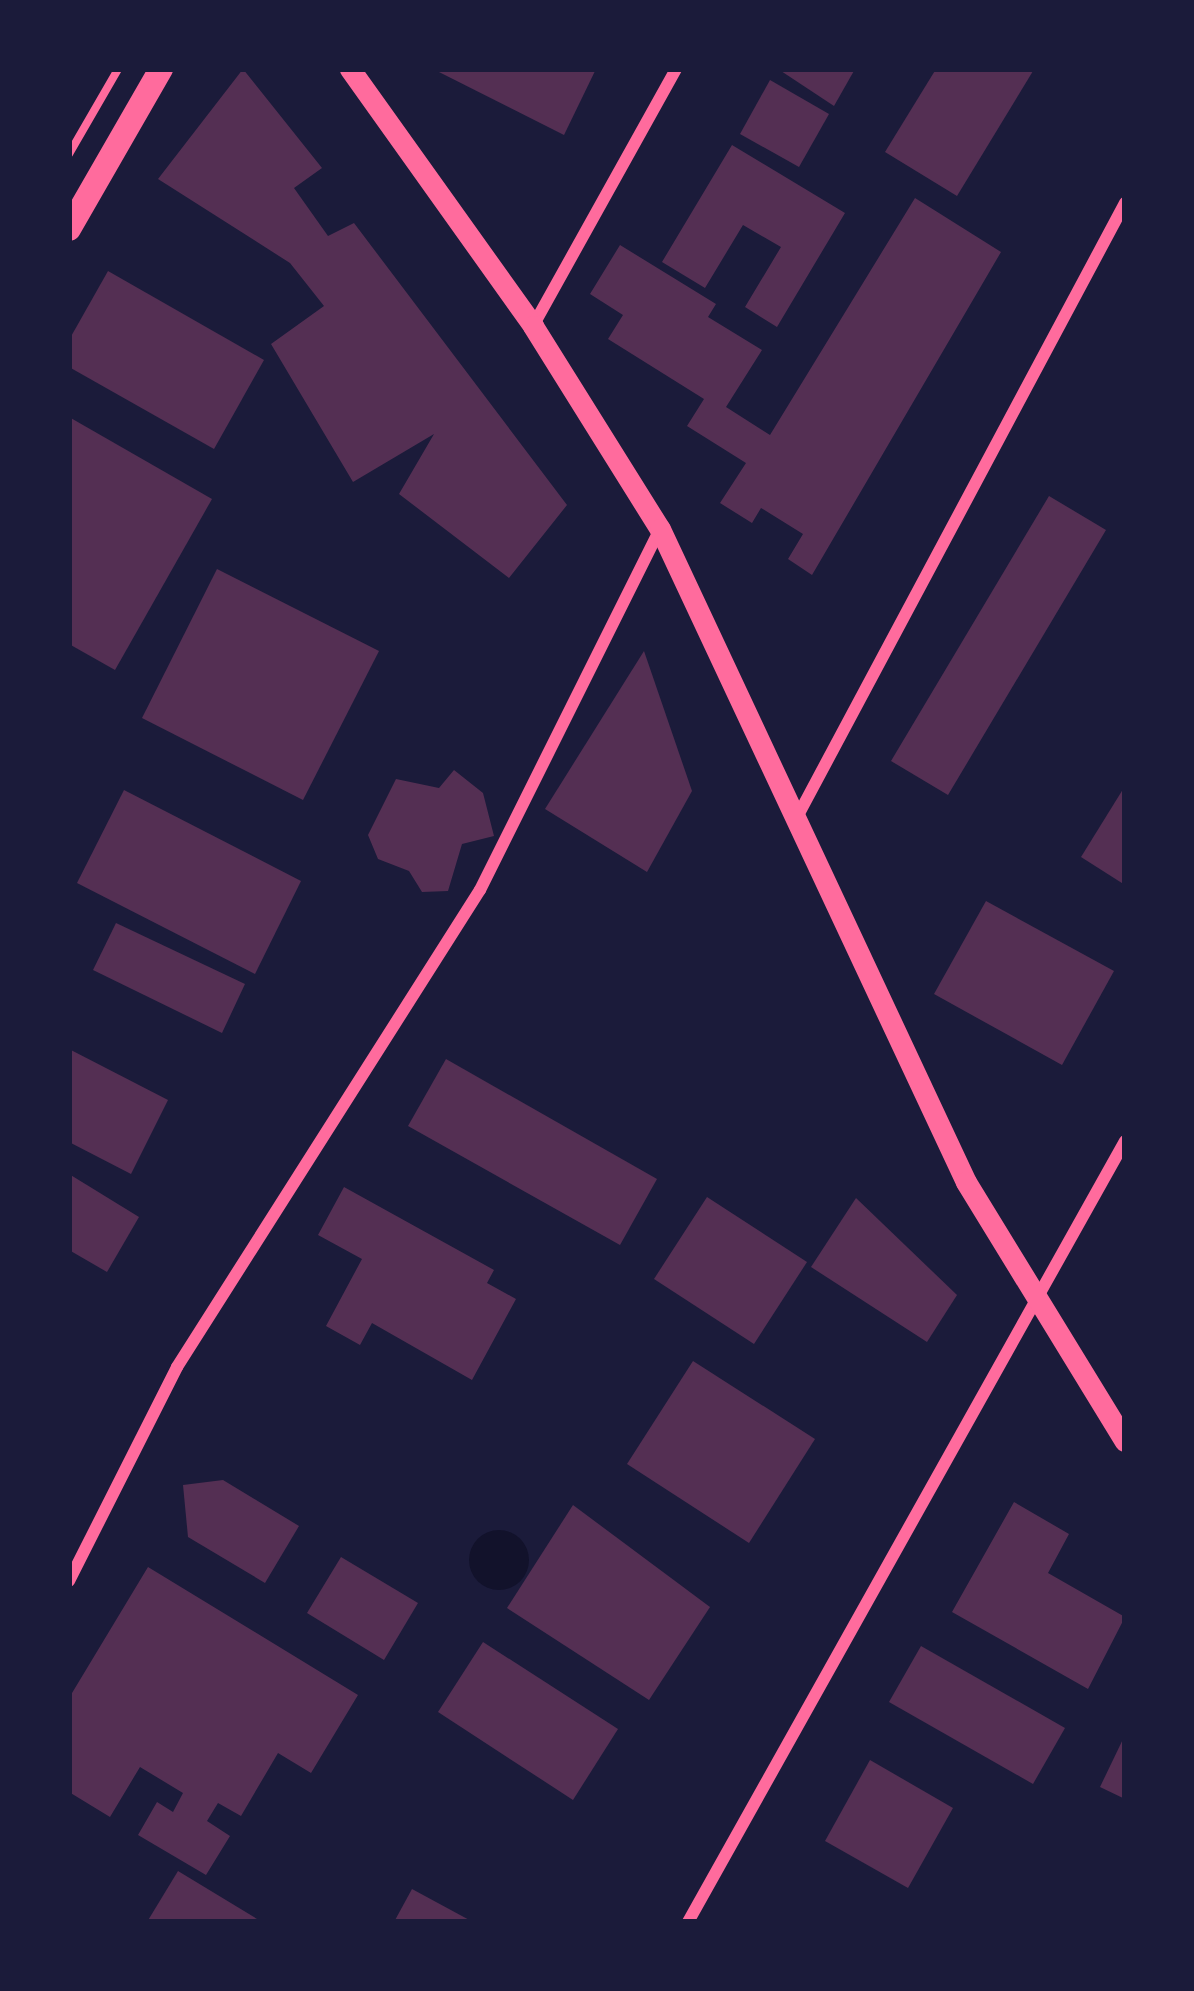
<!DOCTYPE html>
<style>
body{margin:0}
#map{position:relative;width:1194px;height:1991px;overflow:hidden;background:#1b1b3a;font-family:"Alegreya Sans",sans-serif}
div>[style]{position:absolute}
.water>*{inset:0;background:#12122b}
.round{border-radius:50%}
.building>*{inset:0;background:#542f53}
.path>*{height:8px;margin:-4px;padding:0 4px;transform-origin:4px;border-radius:4px;background:#ff6b9d}
.minor>*{height:12px;margin:-6px;padding:0 6px;transform-origin:6px;border-radius:6px;background:#ff6b9d}
.tertiary>*{height:21px;margin:-10.5px;padding:0 10.5px;transform-origin:10.5px;border-radius:10.5px;background:#ff6b9d}
.secondary>*{height:24px;margin:-12px;padding:0 12px;transform-origin:12px;border-radius:12px;background:#ff6b9d}
span{translate:-50% -50%;white-space:nowrap;text-align:center;line-height:1.15;-webkit-text-stroke:9px #1b1b3a;paint-order:stroke}
.frame{position:absolute;inset:0;border:72px solid #1b1b3a;pointer-events:none}
</style>
<div id="map">
<div class="water">
<div class="round" style="left:469px;top:1530px;width:60px;height:60px"></div>
</div>
<div class="building">
<div style="clip-path:polygon(243px 69px,322px 168px,294px 188px,328px 236px,354px 223px,567px 505px,509px 578px,399px 494px,434px 434px,353px 482px,271px 344px,324px 306px,290px 263px,158px 179px)"></div>
<div style="clip-path:polygon(433px 69px,596px 69px,564px 135px)"></div>
<div style="clip-path:polygon(778px 69px,855px 69px,834px 106px)"></div>
<div style="clip-path:polygon(936px 69px,1033px 71px,957px 196px,885px 152px)"></div>
<div style="clip-path:polygon(770px 80px,829px 114px,799px 167px,740px 134px)"></div>
<div style="clip-path:polygon(732px 145px,845px 213px,777px 327px,745px 307px,781px 247px,743px 225px,705px 288px,662px 262px)"></div>
<div style="clip-path:polygon(915px 198px,1001px 252px,812px 575px,788px 559px,803px 534px,761px 508px,752px 523px,720px 503px,746px 463px,687px 426px,704px 399px,608px 339px,623px 315px,590px 294px,620px 245px,716px 304px,708px 317px,762px 350px,726px 407px,770px 435px)"></div>
<div style="clip-path:polygon(108px 271px,264px 360px,214px 449px,69px 367px,69px 340px)"></div>
<div style="clip-path:polygon(69px 417px,212px 499px,115px 670px,69px 644px)"></div>
<div style="clip-path:polygon(1049px 496px,1106px 530px,948px 795px,891px 761px)"></div>
<div style="clip-path:polygon(217px 569px,379px 651px,303px 800px,142px 718px)"></div>
<div style="clip-path:polygon(644px 651px,692px 791px,647px 872px,545px 809px)"></div>
<div style="clip-path:polygon(454px 770px,483px 793px,494px 836px,462px 844px,448px 891px,422px 892px,409px 871px,378px 859px,368px 835px,396px 779px,439px 788px)"></div>
<div style="clip-path:polygon(1125px 786px,1125px 885px,1081px 857px)"></div>
<div style="clip-path:polygon(124px 790px,301px 881px,255px 974px,77px 883px)"></div>
<div style="clip-path:polygon(986px 901px,1114px 971px,1062px 1065px,934px 994px)"></div>
<div style="clip-path:polygon(116px 923px,245px 984px,222px 1033px,93px 970px)"></div>
<div style="clip-path:polygon(69px 1049px,168px 1100px,131px 1174px,69px 1142px)"></div>
<div style="clip-path:polygon(446px 1059px,657px 1179px,620px 1245px,408px 1126px)"></div>
<div style="clip-path:polygon(69px 1174px,139px 1217px,107px 1272px,69px 1250px)"></div>
<div style="clip-path:polygon(344px 1187px,494px 1270px,487px 1283px,516px 1299px,472px 1380px,372px 1323px,360px 1345px,326px 1326px,362px 1259px,318px 1235px)"></div>
<div style="clip-path:polygon(707px 1197px,807px 1262px,754px 1344px,654px 1279px)"></div>
<div style="clip-path:polygon(856px 1198px,957px 1295px,927px 1342px,811px 1267px)"></div>
<div style="clip-path:polygon(693px 1361px,815px 1439px,749px 1543px,627px 1464px)"></div>
<div style="clip-path:polygon(223px 1480px,299px 1526px,265px 1583px,188px 1537px,183px 1485px)"></div>
<div style="clip-path:polygon(1014px 1502px,1069px 1534px,1048px 1573px,1125px 1617px,1088px 1689px,952px 1612px)"></div>
<div style="clip-path:polygon(573px 1505px,710px 1607px,649px 1700px,507px 1608px)"></div>
<div style="clip-path:polygon(341px 1557px,418px 1603px,384px 1660px,307px 1613px)"></div>
<div style="clip-path:polygon(148px 1567px,358px 1695px,311px 1773px,278px 1753px,241px 1816px,218px 1803px,207px 1821px,230px 1836px,206px 1875px,138px 1835px,157px 1802px,173px 1812px,183px 1793px,140px 1767px,110px 1817px,69px 1792px,69px 1698px)"></div>
<div style="clip-path:polygon(483px 1642px,618px 1729px,573px 1800px,438px 1712px)"></div>
<div style="clip-path:polygon(921px 1646px,1065px 1728px,1033px 1784px,889px 1702px)"></div>
<div style="clip-path:polygon(1125px 1735px,1125px 1799px,1100px 1787px)"></div>
<div style="clip-path:polygon(870px 1760px,953px 1808px,908px 1888px,825px 1841px)"></div>
<div style="clip-path:polygon(178px 1871px,262px 1922px,147px 1922px)"></div>
<div style="clip-path:polygon(412px 1889px,473px 1922px,394px 1922px)"></div>
</div>
<div class="path">
<div style="left:69px;top:154px;width:98px;rotate:-60deg"></div>
</div>
<div class="minor">
<div style="left:533px;top:326px;width:294px;rotate:-60.9deg"></div>
<div style="left:795px;top:821px;width:701px;rotate:-61.9deg"></div>
<div style="left:69px;top:1581px;width:240px;rotate:-63.2deg"></div>
<div style="left:177px;top:1367px;width:565px;rotate:-57.58deg"></div>
<div style="left:480px;top:890px;width:403px;rotate:-63.5deg"></div>
<div style="left:688px;top:1922px;width:895px;rotate:-60.77deg"></div>
</div>
<div class="tertiary">
<div style="left:350px;top:69px;width:315px;rotate:54.5deg"></div>
<div style="left:533px;top:326px;width:239px;rotate:58deg"></div>
<div style="left:660px;top:529px;width:721px;rotate:64.89deg"></div>
<div style="left:966px;top:1182px;width:304px;rotate:58.5deg"></div>
</div>
<div class="secondary">
<div style="left:69px;top:229px;width:185px;rotate:-60.1deg"></div>
</div>
<div class="frame"></div>
</div>
